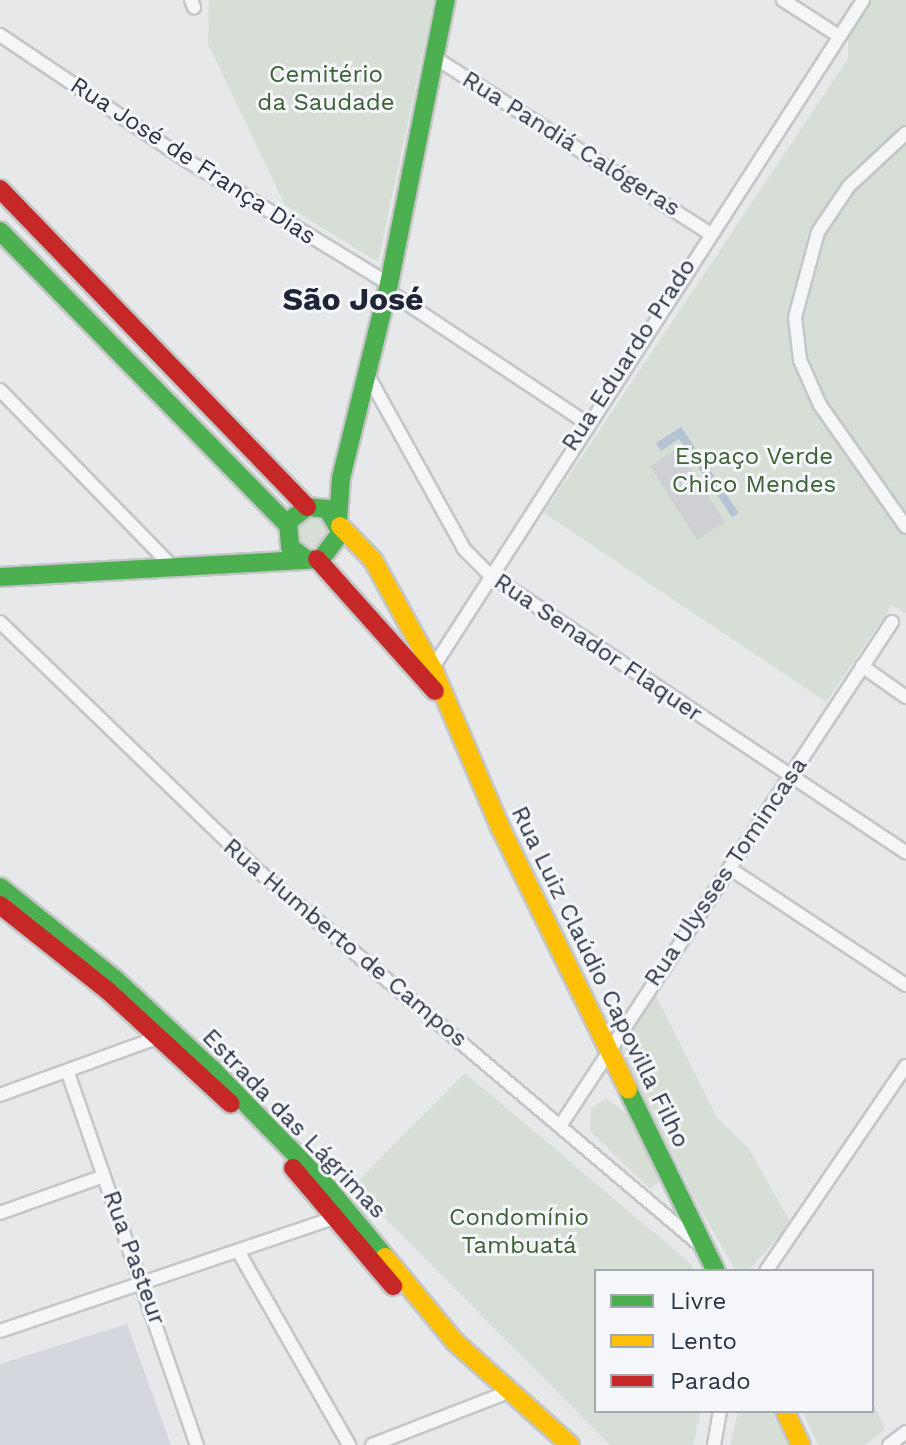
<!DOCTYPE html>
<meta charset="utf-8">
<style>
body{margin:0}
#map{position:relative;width:906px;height:1445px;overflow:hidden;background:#e6e8ea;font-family:"Work Sans",sans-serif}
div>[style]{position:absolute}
.built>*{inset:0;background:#d4d7dd}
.green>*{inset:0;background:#d6ded6}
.water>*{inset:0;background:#b4c4d5}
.building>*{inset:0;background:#ced0d3}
.roads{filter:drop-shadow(2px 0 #c4c6c8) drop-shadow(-2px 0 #c4c6c8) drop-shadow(0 2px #c4c6c8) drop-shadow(0 -2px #c4c6c8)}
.street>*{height:12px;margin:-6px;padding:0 6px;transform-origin:6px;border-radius:6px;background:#f5f6f7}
.fast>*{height:18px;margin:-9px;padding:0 9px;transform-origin:9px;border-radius:9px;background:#4caf50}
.slow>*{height:18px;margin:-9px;padding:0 9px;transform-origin:9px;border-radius:9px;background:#ffc107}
.jam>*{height:18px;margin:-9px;padding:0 9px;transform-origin:9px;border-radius:9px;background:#c62828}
span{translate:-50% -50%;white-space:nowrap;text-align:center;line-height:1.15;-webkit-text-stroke:6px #f4f6f9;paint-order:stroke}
.park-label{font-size:24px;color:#3f6138}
.street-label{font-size:24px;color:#2b3445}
.district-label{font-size:32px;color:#1d2536;font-weight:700}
.legend{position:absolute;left:594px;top:1269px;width:280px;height:144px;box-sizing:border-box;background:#f4f6f9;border:2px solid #a4a8b1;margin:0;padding:10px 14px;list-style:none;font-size:24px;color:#2b3445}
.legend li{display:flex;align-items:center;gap:16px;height:40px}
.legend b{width:40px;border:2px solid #a4a8b1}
</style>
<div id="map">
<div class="built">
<div style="clip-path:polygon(127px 1324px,171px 1445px,0 1445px,0 1364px)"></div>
</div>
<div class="green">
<div style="clip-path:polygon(209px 0,434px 0,378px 262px,285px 205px,208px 44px)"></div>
<div style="clip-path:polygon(853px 0,906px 0,906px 613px,892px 605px,826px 702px,544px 513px,848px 59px,848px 40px,838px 23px)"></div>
<div style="clip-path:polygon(310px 513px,329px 520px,333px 540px,317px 553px,299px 548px,295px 524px)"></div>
<div style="clip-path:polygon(652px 988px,717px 1118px,749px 1149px,791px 1223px,748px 1271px,736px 1271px,700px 1209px,620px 1046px)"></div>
<div style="clip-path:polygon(465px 1073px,691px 1264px,694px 1271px,596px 1271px,596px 1411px,701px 1411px,693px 1445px,610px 1445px,353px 1186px)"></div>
<div style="clip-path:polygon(606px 1098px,626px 1113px,646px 1150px,660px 1181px,650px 1189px,590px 1131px,591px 1109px)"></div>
<div style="clip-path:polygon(872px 1400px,885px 1430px,865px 1445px,818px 1445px,802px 1411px,872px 1411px)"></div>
<div style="clip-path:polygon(738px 1411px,772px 1411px,788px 1445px,730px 1445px)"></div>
</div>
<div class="water">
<div style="clip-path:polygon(681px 427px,739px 513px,732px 517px,679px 439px,661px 451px,656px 443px)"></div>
</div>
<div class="building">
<div style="clip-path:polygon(678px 448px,725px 522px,697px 540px,650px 466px)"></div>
</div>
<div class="roads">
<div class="street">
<div style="left:191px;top:0;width:8px;rotate:67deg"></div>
<div style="left:783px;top:0;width:64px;rotate:32.9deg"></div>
<div style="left:0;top:35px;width:224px;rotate:33.9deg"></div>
<div style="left:186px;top:160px;width:238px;rotate:31.4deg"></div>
<div style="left:434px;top:57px;width:325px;rotate:32.6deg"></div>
<div style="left:906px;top:133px;width:78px;rotate:137.1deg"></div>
<div style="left:849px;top:186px;width:55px;rotate:124deg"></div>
<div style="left:818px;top:232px;width:88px;rotate:105.1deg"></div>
<div style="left:795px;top:317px;width:43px;rotate:83.4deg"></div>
<div style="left:800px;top:360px;width:49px;rotate:66deg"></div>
<div style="left:820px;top:405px;width:149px;rotate:54.8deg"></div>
<div style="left:387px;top:290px;width:238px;rotate:33.7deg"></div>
<div style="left:366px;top:372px;width:202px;rotate:61deg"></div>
<div style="left:464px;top:549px;width:37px;rotate:45deg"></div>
<div style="left:490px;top:575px;width:500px;rotate:33.7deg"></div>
<div style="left:0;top:390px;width:242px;rotate:45.7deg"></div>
<div style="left:0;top:622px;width:357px;rotate:44deg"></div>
<div style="left:257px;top:870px;width:579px;rotate:40.24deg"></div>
<div style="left:862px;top:666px;width:54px;rotate:35.2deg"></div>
<div style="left:430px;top:672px;width:799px;rotate:-57.2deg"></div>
<div style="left:729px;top:868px;width:212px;rotate:33.5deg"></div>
<div style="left:68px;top:1073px;width:394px;rotate:70.9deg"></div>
<div style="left:0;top:1095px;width:172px;rotate:-20deg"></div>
<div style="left:562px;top:1123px;width:600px;rotate:-56.63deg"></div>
<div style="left:0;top:1213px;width:110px;rotate:-19.6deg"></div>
<div style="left:238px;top:1251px;width:224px;rotate:60.2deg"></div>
<div style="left:766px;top:1271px;width:248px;rotate:-55.7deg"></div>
<div style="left:0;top:1331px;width:361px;rotate:-18.7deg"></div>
<div style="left:372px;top:1445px;width:146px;rotate:-21.3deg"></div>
<div style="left:714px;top:1445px;width:35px;rotate:-80deg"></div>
<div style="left:889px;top:1445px;width:21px;rotate:-37deg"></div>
</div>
<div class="fast">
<div style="left:0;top:231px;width:412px;rotate:45.6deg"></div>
<div style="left:338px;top:520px;width:42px;rotate:-85.9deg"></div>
<div style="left:341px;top:478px;width:200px;rotate:-76.1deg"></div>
<div style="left:389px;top:284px;width:290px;rotate:-78.7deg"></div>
<div style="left:0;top:577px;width:322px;rotate:-3.2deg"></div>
<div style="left:321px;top:559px;width:34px;rotate:-53deg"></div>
<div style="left:341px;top:532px;width:27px;rotate:-121deg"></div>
<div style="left:327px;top:509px;width:20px;rotate:-174deg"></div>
<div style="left:307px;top:507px;width:24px;rotate:142deg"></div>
<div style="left:288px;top:522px;width:25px;rotate:85deg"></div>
<div style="left:290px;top:547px;width:20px;rotate:37deg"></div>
<div style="left:0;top:887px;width:147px;rotate:38.7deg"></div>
<div style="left:115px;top:979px;width:132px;rotate:42.9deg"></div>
<div style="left:212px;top:1069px;width:166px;rotate:45.7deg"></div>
<div style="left:328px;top:1188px;width:89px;rotate:50.4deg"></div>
<div style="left:628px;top:1090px;width:201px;rotate:64.1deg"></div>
</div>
<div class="slow">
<div style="left:340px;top:526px;width:47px;rotate:45.9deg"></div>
<div style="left:373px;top:560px;width:124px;rotate:61.2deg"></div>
<div style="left:433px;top:669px;width:172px;rotate:67deg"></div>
<div style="left:500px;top:827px;width:292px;rotate:64deg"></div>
<div style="left:385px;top:1257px;width:110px;rotate:50.5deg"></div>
<div style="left:455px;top:1342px;width:154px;rotate:41.8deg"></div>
<div style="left:785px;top:1411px;width:38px;rotate:65deg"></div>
</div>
<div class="jam">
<div style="left:0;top:189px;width:442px;rotate:46deg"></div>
<div style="left:317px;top:559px;width:177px;rotate:48.2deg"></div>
<div style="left:0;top:905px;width:137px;rotate:38.5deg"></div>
<div style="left:107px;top:990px;width:168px;rotate:42.6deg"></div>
<div style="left:293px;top:1168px;width:155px;rotate:49.7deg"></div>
</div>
</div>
<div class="park-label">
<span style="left:326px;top:89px">Cemitério<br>da Saudade</span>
<span style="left:754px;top:471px">Espaço Verde<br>Chico Mendes</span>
<span style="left:519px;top:1232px">Condomínio<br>Tambuatá</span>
</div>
<div class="street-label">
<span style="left:571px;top:144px;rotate:32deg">Rua Pandiá Calógeras</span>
<span style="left:193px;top:161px;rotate:33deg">Rua José de França Dias</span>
<span style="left:629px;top:355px;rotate:-57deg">Rua Eduardo Prado</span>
<span style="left:598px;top:648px;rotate:34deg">Rua Senador Flaquer</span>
<span style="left:726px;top:872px;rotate:-56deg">Rua Ulysses Tomincasa</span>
<span style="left:345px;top:943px;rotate:40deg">Rua Humberto de Campos</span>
<span style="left:600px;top:977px;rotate:64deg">Rua Luiz Claúdio Capovilla Filho</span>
<span style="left:294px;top:1124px;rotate:46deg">Estrada das Lágrimas</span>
<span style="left:134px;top:1258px;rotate:70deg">Rua Pasteur</span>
</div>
<div class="district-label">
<span style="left:353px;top:299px">São José</span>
</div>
<ul class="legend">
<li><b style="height:10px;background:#4caf50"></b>Livre</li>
<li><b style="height:10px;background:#ffc107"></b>Lento</li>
<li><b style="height:10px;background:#c62828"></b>Parado</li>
</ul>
</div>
